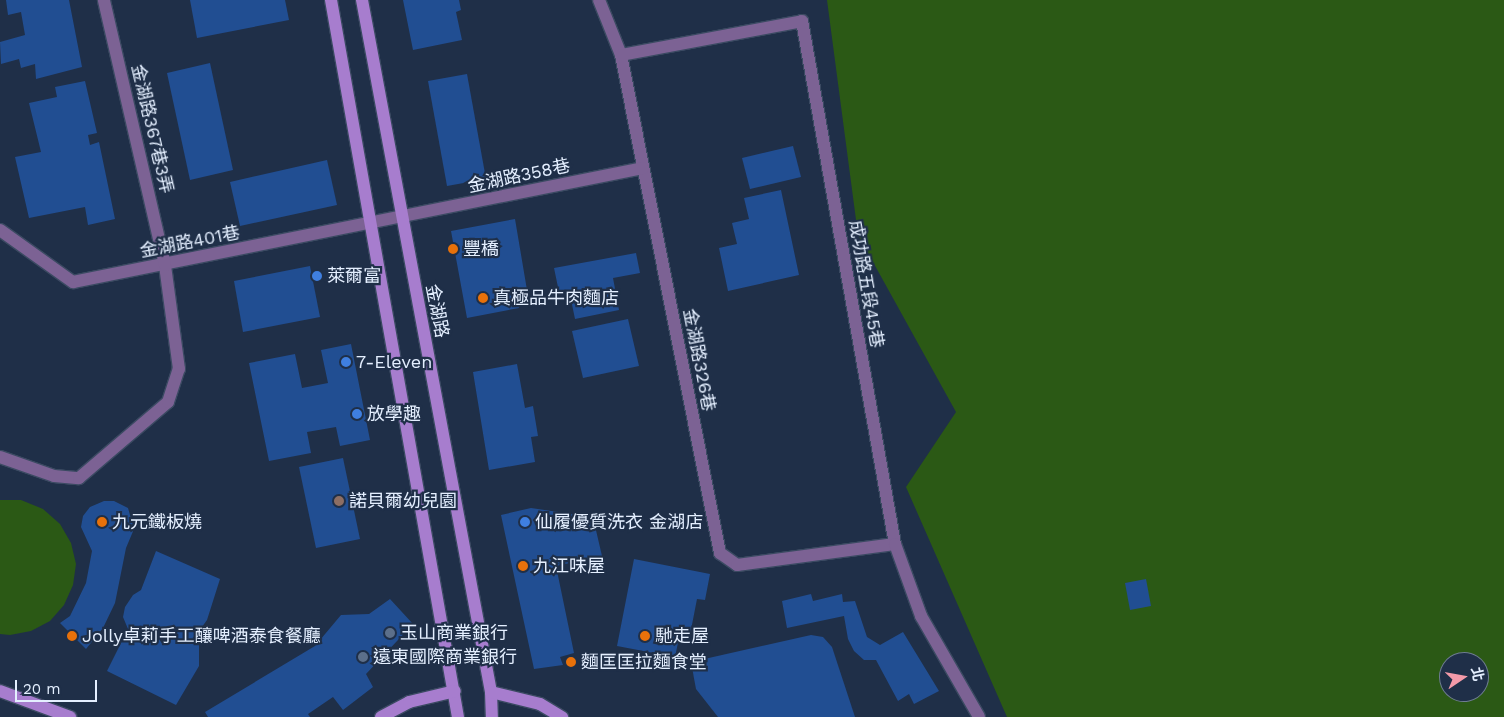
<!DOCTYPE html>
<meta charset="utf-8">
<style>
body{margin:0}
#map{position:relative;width:1504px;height:717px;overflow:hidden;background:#1f2f48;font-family:"Work Sans","Noto Sans TC",sans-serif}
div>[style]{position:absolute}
.green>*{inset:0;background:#2b5915}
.building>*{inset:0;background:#214e92}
.roads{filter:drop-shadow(1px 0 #3b4a62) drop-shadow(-1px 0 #3b4a62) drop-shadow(0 1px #3b4a62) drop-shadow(0 -1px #3b4a62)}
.street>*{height:12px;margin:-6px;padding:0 6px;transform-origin:6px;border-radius:6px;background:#7c6294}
.secondary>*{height:12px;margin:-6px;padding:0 6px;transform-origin:6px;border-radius:6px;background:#a77dce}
.dots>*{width:14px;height:14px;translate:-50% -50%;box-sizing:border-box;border:2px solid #1f2f48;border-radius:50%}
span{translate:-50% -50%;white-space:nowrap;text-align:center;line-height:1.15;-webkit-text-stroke:4.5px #1f2f48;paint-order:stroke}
.street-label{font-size:18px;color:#e4efff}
.poi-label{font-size:18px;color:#e4efff}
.left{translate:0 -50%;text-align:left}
.north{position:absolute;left:1439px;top:652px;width:50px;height:50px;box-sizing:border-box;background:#1f2f48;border:1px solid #6e7c91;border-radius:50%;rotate:78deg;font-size:14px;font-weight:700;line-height:20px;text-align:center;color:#e4efff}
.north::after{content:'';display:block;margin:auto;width:18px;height:22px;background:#f39aa9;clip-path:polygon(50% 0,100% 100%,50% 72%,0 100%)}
.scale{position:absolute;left:15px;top:680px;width:82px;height:22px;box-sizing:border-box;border:2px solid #e4efff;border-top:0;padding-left:6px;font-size:15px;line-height:18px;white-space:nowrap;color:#e4efff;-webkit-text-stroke:4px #1f2f48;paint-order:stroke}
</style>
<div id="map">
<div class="green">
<div style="clip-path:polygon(evenodd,827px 0,1504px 0,1504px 717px,1007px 717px,906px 487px,956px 412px,858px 235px,827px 0,1449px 662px,1479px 662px,1479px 692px,1449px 692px,1449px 662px)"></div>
<div style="clip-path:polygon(0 500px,21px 500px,43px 509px,60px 524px,71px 543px,76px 564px,73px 585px,64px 605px,50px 621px,31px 631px,10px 635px,0 634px)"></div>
</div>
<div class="building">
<div style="clip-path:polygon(6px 0,69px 0,82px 67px,36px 79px,35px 64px,21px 68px,19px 59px,1px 64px,0 42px,25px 35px,21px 12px,8px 15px)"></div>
<div style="clip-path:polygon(190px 0,285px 0,289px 20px,197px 38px)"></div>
<div style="clip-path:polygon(403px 0,459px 0,461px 10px,456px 12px,462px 40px,413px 50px)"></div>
<div style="clip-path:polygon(210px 63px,233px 170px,190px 180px,167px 73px)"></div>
<div style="clip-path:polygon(467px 74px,486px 179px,447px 186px,428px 81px)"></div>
<div style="clip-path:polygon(85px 81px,97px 133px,88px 135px,90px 145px,99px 142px,115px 219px,88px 225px,85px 207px,29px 218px,15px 157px,41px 152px,29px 103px,57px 97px,55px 87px)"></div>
<div style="clip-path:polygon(793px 146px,801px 177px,750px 189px,742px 158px)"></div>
<div style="clip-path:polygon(327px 160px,337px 205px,240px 226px,230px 182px)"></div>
<div style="clip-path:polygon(781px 190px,799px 275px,728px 291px,719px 248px,737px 244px,732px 223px,749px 219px,744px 198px)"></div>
<div style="clip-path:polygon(515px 219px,527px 290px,516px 292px,519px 308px,467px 318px,451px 231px)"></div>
<div style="clip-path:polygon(636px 253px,640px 273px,613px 278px,619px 310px,575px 319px,569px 290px,559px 292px,554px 268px)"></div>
<div style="clip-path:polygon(310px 266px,320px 317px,243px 332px,234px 281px)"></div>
<div style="clip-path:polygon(628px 319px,639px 366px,583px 378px,572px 331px)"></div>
<div style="clip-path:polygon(351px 344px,370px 440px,340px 446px,336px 427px,307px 432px,311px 453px,269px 461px,249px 363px,295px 354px,302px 388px,328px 383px,321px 350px)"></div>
<div style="clip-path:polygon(517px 364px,525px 408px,533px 406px,538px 436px,531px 437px,535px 462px,489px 470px,473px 372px)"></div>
<div style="clip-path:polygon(343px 458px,360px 539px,316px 548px,299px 467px)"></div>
<div style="clip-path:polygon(104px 501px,114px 501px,128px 508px,134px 529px,126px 548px,115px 603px,103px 628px,86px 649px,60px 623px,70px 616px,86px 583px,92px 551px,81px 527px,83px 516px,90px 507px)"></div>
<div style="clip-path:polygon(531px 508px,572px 514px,592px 513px,602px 556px,556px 566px,574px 653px,560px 657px,563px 665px,534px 669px,501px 515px)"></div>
<div style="clip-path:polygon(156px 551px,220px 579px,207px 620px,199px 631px,199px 666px,176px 705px,107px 671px,128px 629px,123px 617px,125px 607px,133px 595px,141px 590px)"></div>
<div style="clip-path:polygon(634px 559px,710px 574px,705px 600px,697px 599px,689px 640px,679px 638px,675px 657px,617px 646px)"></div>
<div style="clip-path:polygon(1146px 579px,1151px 606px,1130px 610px,1125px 583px)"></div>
<div style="clip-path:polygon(811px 594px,813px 601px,842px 594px,843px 602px,855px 601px,867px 637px,880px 645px,903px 632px,939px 691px,914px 704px,909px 694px,898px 701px,876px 660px,864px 660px,854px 651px,848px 639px,844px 616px,787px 628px,782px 601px)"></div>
<div style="clip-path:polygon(390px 599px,413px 624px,366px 674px,373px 687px,343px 710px,333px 697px,308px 714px,310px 717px,208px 717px,205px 712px,315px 646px,341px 615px,369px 614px)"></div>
<div style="clip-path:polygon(811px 635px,823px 637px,832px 647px,855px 717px,718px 717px,696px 689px,691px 662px)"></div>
</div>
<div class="roads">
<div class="street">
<div style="left:599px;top:0;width:59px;rotate:68.2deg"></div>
<div style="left:621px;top:55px;width:508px;rotate:78.76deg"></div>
<div style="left:720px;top:553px;width:21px;rotate:35deg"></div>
<div style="left:737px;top:565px;width:159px;rotate:-7.6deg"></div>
<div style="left:621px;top:55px;width:184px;rotate:-10.6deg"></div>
<div style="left:802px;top:21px;width:531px;rotate:79.92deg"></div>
<div style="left:895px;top:544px;width:77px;rotate:70.1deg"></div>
<div style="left:921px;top:616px;width:116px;rotate:60.1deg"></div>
<div style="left:0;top:230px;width:90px;rotate:35.5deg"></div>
<div style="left:73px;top:282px;width:581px;rotate:-11.31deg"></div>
<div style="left:0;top:457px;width:57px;rotate:19.4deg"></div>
<div style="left:54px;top:476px;width:25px;rotate:5deg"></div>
<div style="left:79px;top:478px;width:117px;rotate:-40.5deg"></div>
<div style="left:168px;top:402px;width:35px;rotate:-72deg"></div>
<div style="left:179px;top:369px;width:105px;rotate:-97.7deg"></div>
<div style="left:165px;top:265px;width:272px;rotate:-103deg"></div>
</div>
<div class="secondary">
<div style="left:331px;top:0;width:728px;rotate:79.96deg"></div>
<div style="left:362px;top:0;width:704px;rotate:79.44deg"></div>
<div style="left:491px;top:692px;width:25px;rotate:88deg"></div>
<div style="left:0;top:691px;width:75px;rotate:20.4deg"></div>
<div style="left:491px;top:692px;width:50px;rotate:13.8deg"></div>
<div style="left:540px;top:704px;width:26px;rotate:31deg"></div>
<div style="left:381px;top:717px;width:32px;rotate:-28deg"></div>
<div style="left:409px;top:702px;width:47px;rotate:-13.4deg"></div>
</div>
</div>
<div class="dots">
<div style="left:453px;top:249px;background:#e8710a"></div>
<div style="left:317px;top:276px;background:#3f7fe0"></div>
<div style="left:483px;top:298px;background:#e8710a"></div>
<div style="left:346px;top:362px;background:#3f7fe0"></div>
<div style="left:357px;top:414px;background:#3f7fe0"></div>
<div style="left:339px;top:501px;background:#8d6e63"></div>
<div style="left:102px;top:522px;background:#e8710a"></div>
<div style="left:525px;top:522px;background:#3f7fe0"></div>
<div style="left:523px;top:566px;background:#e8710a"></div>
<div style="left:390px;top:633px;background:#5c6f8a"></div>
<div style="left:72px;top:636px;background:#e8710a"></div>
<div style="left:645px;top:636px;background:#e8710a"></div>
<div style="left:363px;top:657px;background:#5c6f8a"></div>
<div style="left:571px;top:662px;background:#e8710a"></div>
</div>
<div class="street-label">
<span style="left:152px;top:129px;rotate:77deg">金湖路367巷3弄</span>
<span style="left:519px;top:176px;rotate:-12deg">金湖路358巷</span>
<span style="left:190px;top:242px;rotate:-11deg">金湖路401巷</span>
<span style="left:866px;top:284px;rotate:80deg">成功路五段45巷</span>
<span style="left:437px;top:311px;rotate:79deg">金湖路</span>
<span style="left:699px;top:360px;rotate:79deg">金湖路326巷</span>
</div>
<div class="poi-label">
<span class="left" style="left:463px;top:249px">豐橋</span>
<span class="left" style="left:327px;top:276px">萊爾富</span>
<span class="left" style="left:493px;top:298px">真極品牛肉麵店</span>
<span class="left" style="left:356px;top:362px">7-Eleven</span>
<span class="left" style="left:367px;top:414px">放學趣</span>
<span class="left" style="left:349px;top:501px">諾貝爾幼兒園</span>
<span class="left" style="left:112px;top:522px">九元鐵板燒</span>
<span class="left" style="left:535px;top:522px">仙履優質洗衣 金湖店</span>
<span class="left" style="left:533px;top:566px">九江味屋</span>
<span class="left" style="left:400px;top:633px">玉山商業銀行</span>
<span class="left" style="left:82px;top:636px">Jolly卓莉手工釀啤酒泰食餐廳</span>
<span class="left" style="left:655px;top:636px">馳走屋</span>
<span class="left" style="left:373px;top:657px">遠東國際商業銀行</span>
<span class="left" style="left:581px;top:662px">麵匡匡拉麵食堂</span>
</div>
<div class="north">北</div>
<div class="scale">20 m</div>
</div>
